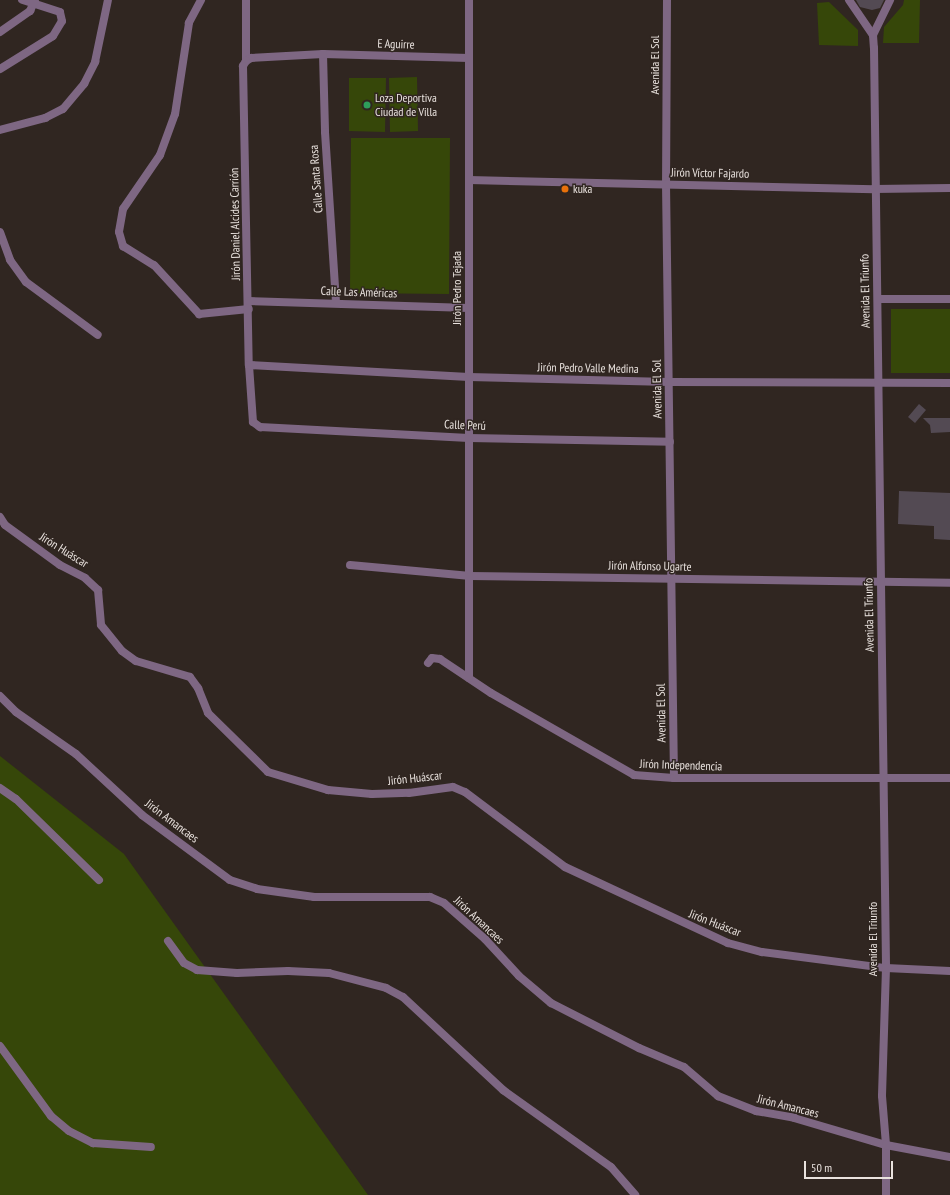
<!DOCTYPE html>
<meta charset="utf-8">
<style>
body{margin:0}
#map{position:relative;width:950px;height:1195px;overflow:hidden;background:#302621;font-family:"PT Sans Narrow",sans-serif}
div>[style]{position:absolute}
.green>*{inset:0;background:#364709}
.building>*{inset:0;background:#534a53}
.minor>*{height:8px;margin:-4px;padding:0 4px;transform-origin:4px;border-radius:4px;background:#7e6783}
.tertiary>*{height:8px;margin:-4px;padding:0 4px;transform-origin:4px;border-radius:4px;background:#7e6783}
.dots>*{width:11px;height:11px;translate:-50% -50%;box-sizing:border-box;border:2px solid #302621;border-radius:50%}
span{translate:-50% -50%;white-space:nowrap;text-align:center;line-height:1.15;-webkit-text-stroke:3px #302621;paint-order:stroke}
.street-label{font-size:12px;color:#e9e2de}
.poi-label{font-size:12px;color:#e9e2de}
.left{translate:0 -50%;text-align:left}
.scale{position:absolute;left:804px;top:1161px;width:89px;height:18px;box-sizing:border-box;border:2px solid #e9e2de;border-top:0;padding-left:5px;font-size:12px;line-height:14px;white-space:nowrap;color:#e9e2de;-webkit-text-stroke:3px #302621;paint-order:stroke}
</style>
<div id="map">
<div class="green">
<div style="clip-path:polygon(904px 0,920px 0,919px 43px,883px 43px,884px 27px,903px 5px)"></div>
<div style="clip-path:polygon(829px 2px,858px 30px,858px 46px,819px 45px,817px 3px)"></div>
<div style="clip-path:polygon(417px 77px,418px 131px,390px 132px,389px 78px)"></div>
<div style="clip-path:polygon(349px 78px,386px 78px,385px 132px,349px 131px)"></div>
<div style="clip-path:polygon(351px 138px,450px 138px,449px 294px,350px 293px)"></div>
<div style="clip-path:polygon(891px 309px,950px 309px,950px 373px,891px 373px)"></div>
<div style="clip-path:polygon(0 756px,124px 854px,368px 1195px,0 1195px)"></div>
</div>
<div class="building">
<div style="clip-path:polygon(856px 0,884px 0,880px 8px,872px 10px,860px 7px)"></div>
<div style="clip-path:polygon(919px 404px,926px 410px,915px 423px,908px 417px)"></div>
<div style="clip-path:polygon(923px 418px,950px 418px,950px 432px,931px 433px,930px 425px)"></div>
<div style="clip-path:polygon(899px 491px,950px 493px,950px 540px,934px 539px,934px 526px,898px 524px)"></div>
</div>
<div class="minor">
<div style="left:201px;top:0;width:26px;rotate:118deg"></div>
<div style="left:189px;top:23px;width:92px;rotate:98.7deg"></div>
<div style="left:175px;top:114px;width:44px;rotate:110.1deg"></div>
<div style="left:160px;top:155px;width:65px;rotate:124.4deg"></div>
<div style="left:123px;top:209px;width:23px;rotate:100deg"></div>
<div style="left:119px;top:232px;width:15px;rotate:74deg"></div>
<div style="left:123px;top:246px;width:36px;rotate:32deg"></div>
<div style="left:154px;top:265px;width:67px;rotate:47.4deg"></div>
<div style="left:199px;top:314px;width:50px;rotate:-5.7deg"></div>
<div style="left:246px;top:0;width:61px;rotate:90deg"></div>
<div style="left:667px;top:0;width:184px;rotate:90.3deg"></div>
<div style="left:666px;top:184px;width:594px;rotate:89.23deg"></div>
<div style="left:0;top:32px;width:37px;rotate:-35deg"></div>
<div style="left:30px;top:11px;width:12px;rotate:-66deg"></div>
<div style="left:323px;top:54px;width:78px;rotate:88.5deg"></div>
<div style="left:325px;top:132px;width:171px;rotate:86.3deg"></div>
<div style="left:469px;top:58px;width:146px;rotate:-178.4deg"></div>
<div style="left:323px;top:54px;width:72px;rotate:176.8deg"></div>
<div style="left:251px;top:58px;width:6px;rotate:149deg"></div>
<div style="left:246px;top:61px;width:6px;rotate:121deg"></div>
<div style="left:243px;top:66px;width:299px;rotate:88.9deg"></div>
<div style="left:249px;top:365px;width:57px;rotate:86deg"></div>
<div style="left:253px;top:422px;width:9px;rotate:36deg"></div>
<div style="left:260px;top:427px;width:209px;rotate:3deg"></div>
<div style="left:469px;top:438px;width:201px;rotate:1.1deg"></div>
<div style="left:0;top:69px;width:62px;rotate:-31.9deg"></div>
<div style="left:53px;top:36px;width:17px;rotate:-59deg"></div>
<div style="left:62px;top:21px;width:9px;rotate:-103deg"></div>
<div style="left:60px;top:12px;width:40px;rotate:-162deg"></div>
<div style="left:0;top:130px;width:47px;rotate:-14.9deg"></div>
<div style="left:45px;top:118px;width:20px;rotate:-27deg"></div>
<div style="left:63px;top:109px;width:33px;rotate:-50deg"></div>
<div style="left:84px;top:84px;width:25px;rotate:-63deg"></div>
<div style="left:95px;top:62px;width:63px;rotate:-78.2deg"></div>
<div style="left:469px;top:180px;width:405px;rotate:1.3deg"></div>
<div style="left:874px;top:189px;width:76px;rotate:-0.8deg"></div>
<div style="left:0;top:232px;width:30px;rotate:70deg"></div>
<div style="left:10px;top:260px;width:27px;rotate:54deg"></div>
<div style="left:26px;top:282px;width:89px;rotate:36.4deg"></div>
<div style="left:878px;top:299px;width:72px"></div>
<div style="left:249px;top:301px;width:220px;rotate:1.8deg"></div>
<div style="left:249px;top:365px;width:220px;rotate:3.1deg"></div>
<div style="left:469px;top:377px;width:200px;rotate:1.4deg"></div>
<div style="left:669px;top:382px;width:281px;rotate:0.2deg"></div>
<div style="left:0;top:517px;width:9px;rotate:58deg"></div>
<div style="left:5px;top:525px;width:68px;rotate:36deg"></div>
<div style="left:60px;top:565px;width:28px;rotate:27deg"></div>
<div style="left:85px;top:578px;width:18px;rotate:43deg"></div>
<div style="left:98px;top:590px;width:35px;rotate:85deg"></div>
<div style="left:101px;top:625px;width:33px;rotate:51deg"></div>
<div style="left:122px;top:651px;width:17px;rotate:36deg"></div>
<div style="left:136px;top:661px;width:56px;rotate:16.5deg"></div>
<div style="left:190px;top:677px;width:14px;rotate:54deg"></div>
<div style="left:198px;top:688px;width:27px;rotate:68deg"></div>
<div style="left:208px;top:713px;width:84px;rotate:44.5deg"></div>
<div style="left:268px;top:772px;width:63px;rotate:16.7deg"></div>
<div style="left:328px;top:790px;width:44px;rotate:5.2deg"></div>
<div style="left:372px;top:794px;width:37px;rotate:-2deg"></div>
<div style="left:409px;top:793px;width:44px;rotate:-7.8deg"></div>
<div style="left:453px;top:787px;width:13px;rotate:23deg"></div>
<div style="left:465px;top:792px;width:125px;rotate:36.9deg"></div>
<div style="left:565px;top:867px;width:180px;rotate:25deg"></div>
<div style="left:728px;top:943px;width:35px;rotate:15deg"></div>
<div style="left:762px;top:952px;width:125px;rotate:7.4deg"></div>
<div style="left:886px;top:968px;width:128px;rotate:91.8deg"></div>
<div style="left:882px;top:1096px;width:49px;rotate:85.3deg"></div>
<div style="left:886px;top:1145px;width:50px;rotate:90deg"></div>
<div style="left:350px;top:565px;width:121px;rotate:5.2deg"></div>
<div style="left:470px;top:576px;width:480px;rotate:0.8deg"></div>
<div style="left:428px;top:663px;width:6px;rotate:-51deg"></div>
<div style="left:432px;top:658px;width:8px;rotate:7deg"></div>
<div style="left:440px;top:659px;width:61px;rotate:33.7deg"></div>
<div style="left:491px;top:693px;width:165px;rotate:29.8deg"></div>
<div style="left:634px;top:775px;width:40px;rotate:4.3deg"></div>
<div style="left:674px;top:778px;width:276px"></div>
<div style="left:469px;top:678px;width:678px;rotate:-90deg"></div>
<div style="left:0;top:696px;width:23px;rotate:45deg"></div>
<div style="left:16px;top:712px;width:73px;rotate:35deg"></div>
<div style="left:76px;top:754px;width:90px;rotate:42.7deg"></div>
<div style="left:142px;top:815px;width:109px;rotate:36.5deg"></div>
<div style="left:230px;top:880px;width:28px;rotate:18deg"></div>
<div style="left:257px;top:889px;width:58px;rotate:8deg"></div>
<div style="left:314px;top:897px;width:116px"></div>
<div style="left:430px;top:897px;width:15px;rotate:23deg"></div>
<div style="left:444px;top:903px;width:55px;rotate:41.3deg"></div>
<div style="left:485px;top:939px;width:50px;rotate:47.4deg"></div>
<div style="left:519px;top:976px;width:42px;rotate:40.2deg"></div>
<div style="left:551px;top:1003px;width:99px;rotate:27.1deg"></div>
<div style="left:639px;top:1048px;width:49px;rotate:22.9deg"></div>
<div style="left:684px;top:1067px;width:45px;rotate:40.5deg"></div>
<div style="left:718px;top:1096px;width:41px;rotate:21.5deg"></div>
<div style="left:756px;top:1111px;width:39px;rotate:10deg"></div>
<div style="left:794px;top:1118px;width:96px;rotate:16.4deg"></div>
<div style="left:886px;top:1145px;width:65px;rotate:10.6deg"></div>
<div style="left:0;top:788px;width:19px;rotate:35deg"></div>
<div style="left:16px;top:799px;width:116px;rotate:44.3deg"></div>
<div style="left:168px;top:941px;width:27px;rotate:54deg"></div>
<div style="left:184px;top:963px;width:15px;rotate:28deg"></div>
<div style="left:197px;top:970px;width:40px;rotate:4.3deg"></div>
<div style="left:237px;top:973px;width:51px;rotate:-2.2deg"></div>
<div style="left:288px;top:971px;width:41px;rotate:2.8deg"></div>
<div style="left:329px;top:973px;width:59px;rotate:14.7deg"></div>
<div style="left:386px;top:988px;width:19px;rotate:28deg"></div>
<div style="left:403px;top:997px;width:137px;rotate:42.9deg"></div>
<div style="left:503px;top:1090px;width:133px;rotate:35.5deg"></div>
<div style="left:611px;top:1167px;width:37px;rotate:49deg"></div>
<div style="left:0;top:1046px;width:87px;rotate:53.9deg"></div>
<div style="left:51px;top:1116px;width:23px;rotate:40deg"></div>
<div style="left:69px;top:1131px;width:27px;rotate:27deg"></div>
<div style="left:93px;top:1143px;width:58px;rotate:3.9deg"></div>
</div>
<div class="tertiary">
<div style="left:849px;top:0;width:42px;rotate:55.6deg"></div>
<div style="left:873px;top:35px;width:13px;rotate:86deg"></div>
<div style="left:874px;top:48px;width:920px;rotate:89.25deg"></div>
<div style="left:886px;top:968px;width:64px;rotate:2.7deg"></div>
<div style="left:873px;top:35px;width:39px;rotate:-64deg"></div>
</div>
<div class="dots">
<div style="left:367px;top:105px;background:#2e9e5b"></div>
<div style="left:565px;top:189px;background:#e8710a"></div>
</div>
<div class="street-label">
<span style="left:396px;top:44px;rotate:2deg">E Aguirre</span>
<span style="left:655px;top:65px;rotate:-90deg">Avenida El Sol</span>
<span style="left:710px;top:173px;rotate:1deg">Jirón Víctor Fajardo</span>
<span style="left:316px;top:179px;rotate:-94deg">Calle Santa Rosa</span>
<span style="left:235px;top:224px;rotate:-91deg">Jirón Daniel Alcides Carrión</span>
<span style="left:457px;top:288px;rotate:-90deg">Jirón Pedro Tejada</span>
<span style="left:865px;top:291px;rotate:-91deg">Avenida El Triunfo</span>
<span style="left:359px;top:292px;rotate:2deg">Calle Las Américas</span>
<span style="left:588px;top:368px;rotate:1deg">Jirón Pedro Valle Medina</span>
<span style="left:657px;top:389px;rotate:-91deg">Avenida El Sol</span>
<span style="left:465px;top:425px;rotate:2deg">Calle Perú</span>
<span style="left:64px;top:550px;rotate:32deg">Jirón Huáscar</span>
<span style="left:650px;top:566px;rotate:1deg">Jirón Alfonso Ugarte</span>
<span style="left:869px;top:615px;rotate:-91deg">Avenida El Triunfo</span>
<span style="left:661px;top:713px;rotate:-91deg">Avenida El Sol</span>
<span style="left:681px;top:765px;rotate:2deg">Jirón Independencia</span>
<span style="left:415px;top:778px;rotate:-6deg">Jirón Huáscar</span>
<span style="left:172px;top:821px;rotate:37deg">Jirón Amancaes</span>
<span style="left:479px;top:920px;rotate:43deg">Jirón Amancaes</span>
<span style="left:715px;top:923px;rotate:21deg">Jirón Huáscar</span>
<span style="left:873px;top:939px;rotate:-90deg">Avenida El Triunfo</span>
<span style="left:788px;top:1106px;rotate:14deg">Jirón Amancaes</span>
</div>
<div class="poi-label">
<span class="left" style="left:375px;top:105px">Loza Deportiva<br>Ciudad de Villa</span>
<span class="left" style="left:573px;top:189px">kuka</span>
</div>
<div class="scale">50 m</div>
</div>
